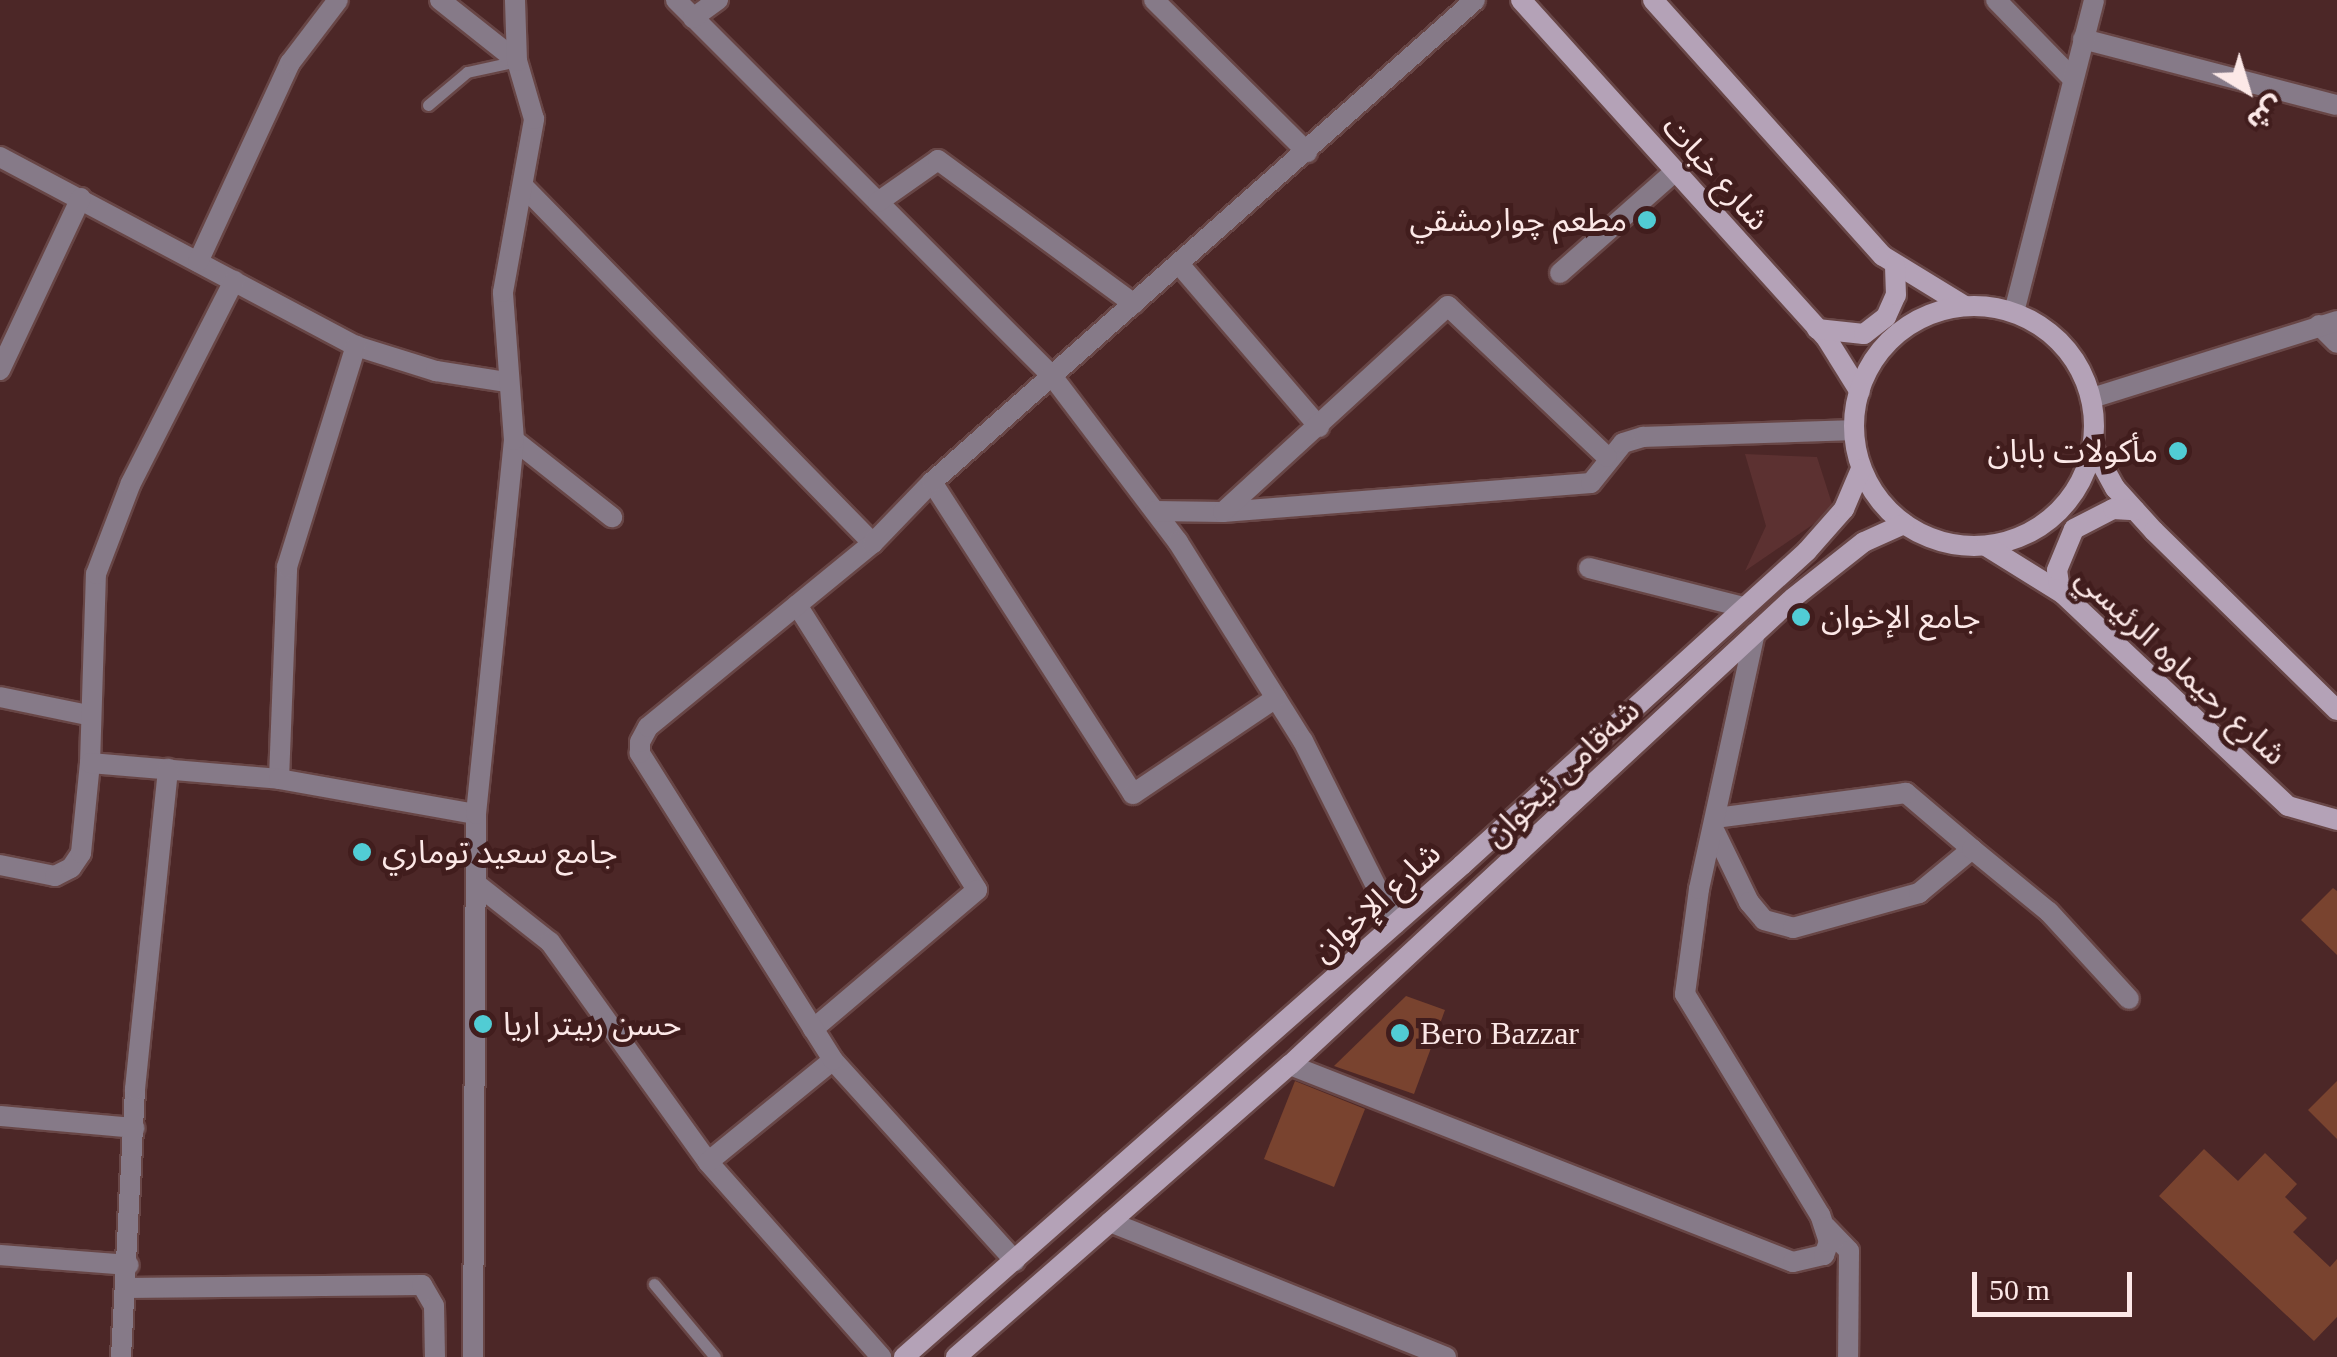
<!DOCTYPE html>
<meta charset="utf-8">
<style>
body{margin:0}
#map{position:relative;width:2337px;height:1357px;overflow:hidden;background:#4c2727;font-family:"Times New Roman","Noto Sans Arabic",serif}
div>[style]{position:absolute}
.built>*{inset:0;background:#5c3131}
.building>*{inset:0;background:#79432f}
.roads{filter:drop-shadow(2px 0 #684646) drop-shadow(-2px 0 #684646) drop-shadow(0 2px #684646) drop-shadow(0 -2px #684646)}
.service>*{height:11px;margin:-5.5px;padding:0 5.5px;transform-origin:5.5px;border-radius:5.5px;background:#867a88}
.minor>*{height:20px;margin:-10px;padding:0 10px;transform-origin:10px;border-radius:10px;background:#867a88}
.tertiary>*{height:20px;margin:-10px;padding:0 10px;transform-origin:10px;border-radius:10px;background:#867a88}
.secondary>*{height:20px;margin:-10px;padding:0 10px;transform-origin:10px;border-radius:10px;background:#b4a2b7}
.secondary>.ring{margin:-10px;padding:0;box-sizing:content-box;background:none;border:20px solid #b4a2b7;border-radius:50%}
.dots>*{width:28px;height:28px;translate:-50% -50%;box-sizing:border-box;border:5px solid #411d1d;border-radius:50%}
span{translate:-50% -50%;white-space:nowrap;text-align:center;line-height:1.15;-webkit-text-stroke:10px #411d1d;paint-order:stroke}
.street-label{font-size:32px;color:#fce8e7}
.poi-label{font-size:32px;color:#fce8e7}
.right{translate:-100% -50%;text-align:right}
.left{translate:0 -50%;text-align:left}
.north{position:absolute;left:2197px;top:40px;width:100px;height:100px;-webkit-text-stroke:8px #411d1d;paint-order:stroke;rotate:142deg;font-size:28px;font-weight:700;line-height:40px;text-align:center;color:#fce8e7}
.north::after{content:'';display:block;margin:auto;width:35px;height:45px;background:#fce8e7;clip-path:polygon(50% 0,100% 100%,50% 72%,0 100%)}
.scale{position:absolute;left:1972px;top:1272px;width:160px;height:45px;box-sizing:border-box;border:5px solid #fce8e7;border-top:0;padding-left:12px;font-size:30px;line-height:35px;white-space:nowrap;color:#fce8e7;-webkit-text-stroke:8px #411d1d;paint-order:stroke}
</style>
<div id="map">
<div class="built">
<div style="clip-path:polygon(1745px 454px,1817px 457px,1834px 510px,1745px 571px,1766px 526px)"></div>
</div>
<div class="building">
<div style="clip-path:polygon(2333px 888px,2337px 891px,2337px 955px,2301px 920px)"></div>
<div style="clip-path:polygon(1406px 996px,1445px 1010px,1414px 1094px,1334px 1066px)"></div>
<div style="clip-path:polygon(1295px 1081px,1365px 1109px,1334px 1187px,1264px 1159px)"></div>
<div style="clip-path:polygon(2337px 1081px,2337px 1139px,2308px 1110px)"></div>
<div style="clip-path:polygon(2204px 1149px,2238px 1181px,2265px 1153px,2297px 1184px,2285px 1197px,2307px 1218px,2293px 1232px,2330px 1267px,2337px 1259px,2337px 1317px,2314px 1341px,2159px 1196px)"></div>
</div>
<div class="roads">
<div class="service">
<div style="left:428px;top:105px;width:51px;rotate:-40.2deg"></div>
<div style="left:467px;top:72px;width:51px;rotate:-12.4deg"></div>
<div style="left:654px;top:1284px;width:95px;rotate:50.1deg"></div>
</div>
<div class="minor">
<div style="left:440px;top:0;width:98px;rotate:38.4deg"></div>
<div style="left:676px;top:0;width:532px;rotate:45deg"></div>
<div style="left:1052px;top:376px;width:208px;rotate:52.8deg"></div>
<div style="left:1178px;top:542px;width:235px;rotate:57.9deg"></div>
<div style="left:1303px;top:741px;width:205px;rotate:63.3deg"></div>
<div style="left:1154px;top:0;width:216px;rotate:44.8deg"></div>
<div style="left:1996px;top:0;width:109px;rotate:45.7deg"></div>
<div style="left:693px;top:18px;width:31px;rotate:-36deg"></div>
<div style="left:2083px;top:39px;width:262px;rotate:14.6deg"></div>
<div style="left:0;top:157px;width:403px;rotate:28deg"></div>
<div style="left:356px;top:346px;width:84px;rotate:17.4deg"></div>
<div style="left:436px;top:371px;width:72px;rotate:8.8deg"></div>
<div style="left:523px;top:186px;width:500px;rotate:45.6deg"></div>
<div style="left:878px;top:202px;width:73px;rotate:-35deg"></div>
<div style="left:938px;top:160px;width:243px;rotate:36.3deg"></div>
<div style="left:198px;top:262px;width:219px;rotate:-65.2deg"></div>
<div style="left:290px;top:63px;width:79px;rotate:-52.7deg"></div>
<div style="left:1179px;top:264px;width:215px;rotate:49.3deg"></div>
<div style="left:1560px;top:273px;width:152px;rotate:-41.5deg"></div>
<div style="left:2014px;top:312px;width:322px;rotate:-75.6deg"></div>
<div style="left:2319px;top:325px;width:25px;rotate:45deg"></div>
<div style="left:0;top:370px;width:190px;rotate:-64.8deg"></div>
<div style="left:514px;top:440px;width:125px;rotate:38.2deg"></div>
<div style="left:932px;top:482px;width:371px;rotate:57.2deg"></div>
<div style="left:1133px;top:794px;width:172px;rotate:-33.9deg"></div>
<div style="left:1155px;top:511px;width:68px;rotate:0.8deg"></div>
<div style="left:1223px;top:512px;width:369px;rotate:-4.5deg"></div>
<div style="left:1591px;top:483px;width:51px;rotate:-51.3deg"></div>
<div style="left:1623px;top:443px;width:21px;rotate:-17deg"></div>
<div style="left:1643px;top:437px;width:211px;rotate:-1.9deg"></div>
<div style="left:1223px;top:512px;width:305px;rotate:-42.5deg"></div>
<div style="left:1448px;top:306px;width:219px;rotate:43.5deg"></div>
<div style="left:1589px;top:568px;width:159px;rotate:14.2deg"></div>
<div style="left:797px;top:605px;width:337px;rotate:57.7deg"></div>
<div style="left:977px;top:890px;width:215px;rotate:139.7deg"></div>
<div style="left:0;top:697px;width:90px;rotate:11.6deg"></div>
<div style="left:90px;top:763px;width:189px;rotate:-88.2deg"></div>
<div style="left:96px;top:574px;width:97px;rotate:-69deg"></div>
<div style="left:131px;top:483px;width:227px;rotate:-63deg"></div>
<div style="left:279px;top:779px;width:212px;rotate:-87.8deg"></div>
<div style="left:287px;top:567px;width:232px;rotate:-72.7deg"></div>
<div style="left:1715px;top:832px;width:78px;rotate:64.1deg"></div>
<div style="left:1749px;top:902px;width:23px;rotate:50deg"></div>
<div style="left:1764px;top:920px;width:30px;rotate:15deg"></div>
<div style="left:1793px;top:928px;width:131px;rotate:-15.5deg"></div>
<div style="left:1919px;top:893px;width:69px;rotate:-39.7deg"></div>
<div style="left:1972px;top:849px;width:87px;rotate:-139.7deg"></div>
<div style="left:1906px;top:793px;width:191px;rotate:172.5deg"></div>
<div style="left:1972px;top:849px;width:99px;rotate:39.3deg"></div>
<div style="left:2049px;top:912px;width:118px;rotate:47.4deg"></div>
<div style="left:0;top:865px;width:56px;rotate:11.3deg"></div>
<div style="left:55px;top:876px;width:18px;rotate:-27deg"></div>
<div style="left:71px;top:868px;width:18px;rotate:-56deg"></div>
<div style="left:81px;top:853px;width:90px;rotate:-84.3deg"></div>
<div style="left:90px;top:763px;width:190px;rotate:4.8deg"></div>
<div style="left:279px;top:779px;width:200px;rotate:10.1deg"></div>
<div style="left:479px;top:886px;width:90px;rotate:38.3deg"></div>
<div style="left:550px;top:942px;width:271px;rotate:54.3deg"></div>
<div style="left:708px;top:1162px;width:261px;rotate:48.4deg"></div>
<div style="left:1290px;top:1065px;width:540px;rotate:21.39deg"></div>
<div style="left:1793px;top:1262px;width:32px;rotate:-13deg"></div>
<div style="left:1824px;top:1255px;width:14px;rotate:-69deg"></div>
<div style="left:1829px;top:1242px;width:28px;rotate:-108deg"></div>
<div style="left:1820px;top:1215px;width:259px;rotate:-121.4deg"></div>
<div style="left:1685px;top:994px;width:106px;rotate:-82.4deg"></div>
<div style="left:1699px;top:889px;width:262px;rotate:-77.7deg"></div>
<div style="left:0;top:1116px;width:135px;rotate:5.1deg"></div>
<div style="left:708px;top:1162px;width:161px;rotate:-39.2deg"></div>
<div style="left:1110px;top:1222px;width:362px;rotate:21.9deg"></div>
<div style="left:1826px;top:1227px;width:33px;rotate:46deg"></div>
<div style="left:1849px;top:1251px;width:106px;rotate:90.5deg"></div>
<div style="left:0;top:1255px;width:129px;rotate:4.4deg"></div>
<div style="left:1015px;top:1261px;width:271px;rotate:-132.2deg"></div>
<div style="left:833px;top:1060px;width:363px;rotate:-122.2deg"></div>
<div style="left:640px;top:753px;width:11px;rotate:-90deg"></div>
<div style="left:640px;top:742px;width:17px;rotate:-62deg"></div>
<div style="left:648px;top:727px;width:291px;rotate:-39.3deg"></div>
<div style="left:873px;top:543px;width:85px;rotate:-46deg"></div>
<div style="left:932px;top:482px;width:726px;rotate:-41.59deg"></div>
<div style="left:125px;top:1288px;width:297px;rotate:-0.6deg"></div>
<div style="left:422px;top:1285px;width:24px;rotate:60deg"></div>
<div style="left:434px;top:1306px;width:51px;rotate:88.9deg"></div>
<div style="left:121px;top:1357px;width:268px;rotate:-87deg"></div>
<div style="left:135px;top:1089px;width:322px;rotate:-84.1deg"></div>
<div style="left:473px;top:1357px;width:543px;rotate:-89.68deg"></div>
<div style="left:476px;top:814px;width:376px;rotate:-84.2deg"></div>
<div style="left:514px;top:440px;width:148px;rotate:-94.3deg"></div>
<div style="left:503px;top:292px;width:176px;rotate:-79.8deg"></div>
<div style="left:534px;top:119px;width:60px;rotate:-106.3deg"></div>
<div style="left:517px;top:61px;width:61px;rotate:-91.9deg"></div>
</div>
<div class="tertiary">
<div style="left:2092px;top:398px;width:257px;rotate:-17.4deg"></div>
</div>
<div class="secondary">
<div style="left:1521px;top:0;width:457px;rotate:47.9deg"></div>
<div style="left:1827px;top:339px;width:62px;rotate:58.1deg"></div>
<div style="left:1653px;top:0;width:344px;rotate:48.1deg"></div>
<div style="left:1883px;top:256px;width:94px;rotate:31.5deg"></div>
<div class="ring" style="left:1854px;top:306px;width:220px;height:220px"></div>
<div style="left:1817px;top:329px;width:47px;rotate:6.1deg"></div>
<div style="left:1864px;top:334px;width:28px;rotate:-38deg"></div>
<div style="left:1886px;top:317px;width:24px;rotate:-66deg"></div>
<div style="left:1896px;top:295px;width:29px;rotate:-92deg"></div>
<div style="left:2093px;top:448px;width:46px;rotate:61.2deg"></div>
<div style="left:2115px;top:488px;width:58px;rotate:47.8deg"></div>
<div style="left:2154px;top:531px;width:256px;rotate:44.4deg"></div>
<div style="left:1986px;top:546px;width:91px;rotate:31.9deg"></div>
<div style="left:2063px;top:594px;width:309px;rotate:43.3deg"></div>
<div style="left:2288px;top:806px;width:51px;rotate:15.9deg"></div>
<div style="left:2060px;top:591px;width:21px;rotate:-98deg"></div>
<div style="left:2057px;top:570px;width:44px;rotate:-67.5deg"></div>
<div style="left:2074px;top:529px;width:44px;rotate:-27.1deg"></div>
<div style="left:2113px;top:509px;width:22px;rotate:3deg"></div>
<div style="left:904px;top:1357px;width:744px;rotate:-41.4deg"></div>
<div style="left:1462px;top:865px;width:466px;rotate:-42.3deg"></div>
<div style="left:1807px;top:551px;width:56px;rotate:-48.6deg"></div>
<div style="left:1844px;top:509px;width:43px;rotate:-67deg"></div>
<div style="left:956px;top:1357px;width:444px;rotate:-41.2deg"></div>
<div style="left:1290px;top:1065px;width:686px;rotate:-42.87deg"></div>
<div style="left:1793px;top:598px;width:90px;rotate:-38.3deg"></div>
<div style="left:1864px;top:542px;width:44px;rotate:-24.2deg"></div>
</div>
</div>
<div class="dots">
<div style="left:1647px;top:220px;background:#51ccd4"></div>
<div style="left:2178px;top:451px;background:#51ccd4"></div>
<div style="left:1801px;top:617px;background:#51ccd4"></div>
<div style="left:362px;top:852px;background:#51ccd4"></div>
<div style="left:483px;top:1024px;background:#51ccd4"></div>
<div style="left:1400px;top:1033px;background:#51ccd4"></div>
</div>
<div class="street-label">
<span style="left:1716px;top:173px;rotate:48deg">شارع خبات</span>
<span style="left:2181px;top:666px;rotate:43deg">شارع رحيماوه الرئيسي</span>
<span style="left:1562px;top:773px;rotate:-43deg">شەقامی ئیخوان</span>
<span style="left:1376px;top:902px;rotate:-42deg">شارع الإخوان</span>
</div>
<div class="poi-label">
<span class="right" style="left:1627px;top:220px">مطعم چوارمشقي</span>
<span class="right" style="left:2158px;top:451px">مأكولات بابان</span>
<span class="left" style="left:1821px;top:617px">جامع الإخوان</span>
<span class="left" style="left:382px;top:852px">جامع سعيد توماري</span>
<span class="left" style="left:503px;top:1024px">حسن ربيتر اريا</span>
<span class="left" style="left:1420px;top:1033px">Bero Bazzar</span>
</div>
<div class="north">ش</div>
<div class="scale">50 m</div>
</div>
